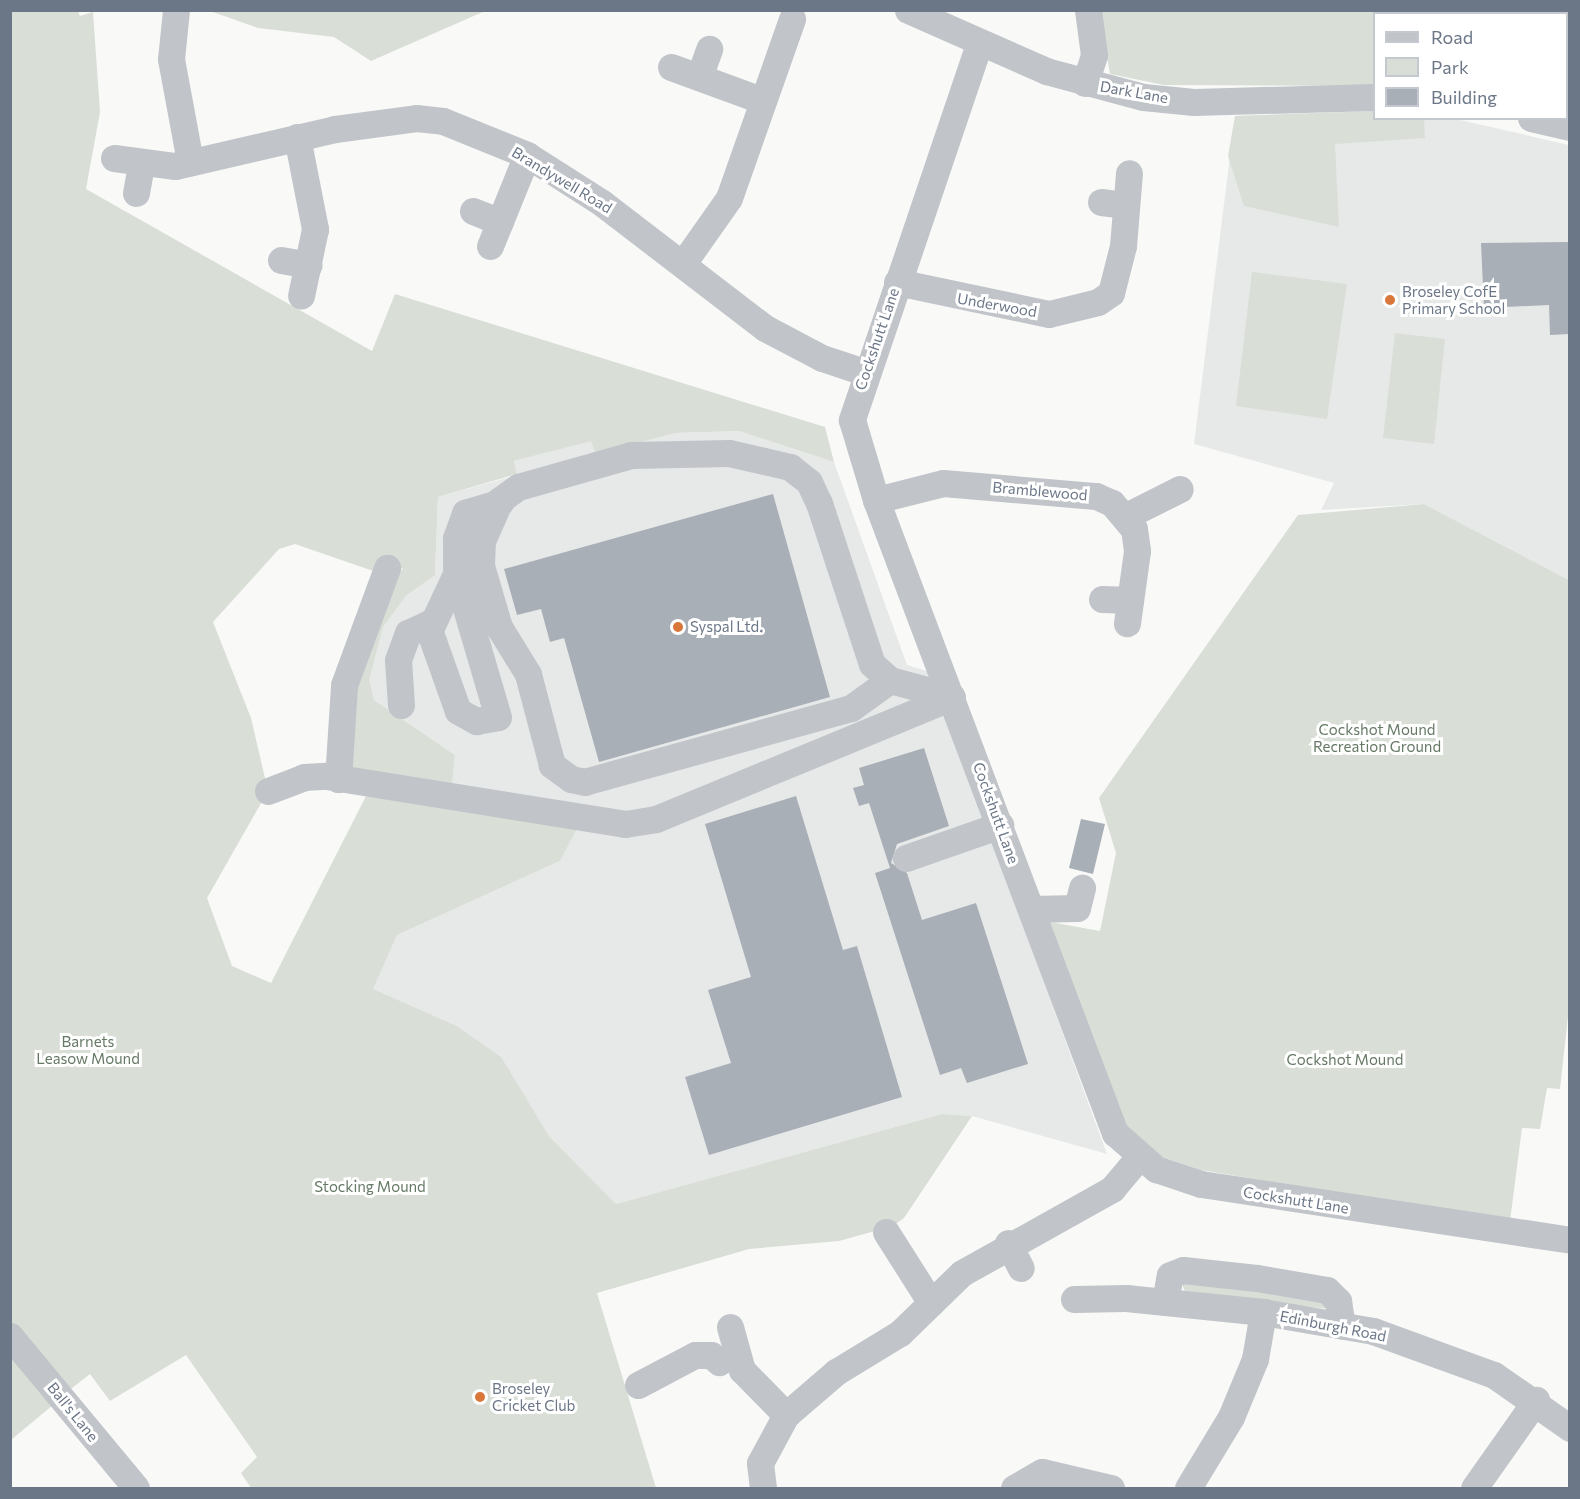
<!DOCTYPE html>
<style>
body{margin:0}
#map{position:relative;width:1580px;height:1499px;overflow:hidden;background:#f9faf8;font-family:Commissioner,sans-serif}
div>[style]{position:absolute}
.built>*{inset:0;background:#e7e9e9}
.green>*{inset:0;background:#d9ded7}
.building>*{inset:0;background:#a9afb7}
.minor>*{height:27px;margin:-13.5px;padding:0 13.5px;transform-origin:13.5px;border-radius:13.5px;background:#c1c4c9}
.dots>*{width:16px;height:16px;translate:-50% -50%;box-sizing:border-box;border:3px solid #fff;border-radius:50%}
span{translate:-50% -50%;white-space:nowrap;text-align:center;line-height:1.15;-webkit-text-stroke:6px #fff;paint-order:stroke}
.street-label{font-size:15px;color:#6b7687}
.poi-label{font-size:15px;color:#6b7687}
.left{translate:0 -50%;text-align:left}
.park-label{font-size:15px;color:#667965}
.frame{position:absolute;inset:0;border:12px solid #6b7687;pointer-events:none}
.legend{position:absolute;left:1373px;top:12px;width:195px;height:108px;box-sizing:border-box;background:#fff;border:2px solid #c4c8cf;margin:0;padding:8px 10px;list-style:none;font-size:18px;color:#6b7687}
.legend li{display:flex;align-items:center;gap:12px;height:30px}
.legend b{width:30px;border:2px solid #c4c8cf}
</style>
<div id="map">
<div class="built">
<div style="clip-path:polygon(1374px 111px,1374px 118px,1456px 119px,1569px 145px,1569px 580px,1424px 504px,1321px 510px,1334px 483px,1194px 444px,1235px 116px)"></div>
<div style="clip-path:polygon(739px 431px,834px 462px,907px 665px,930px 672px,1107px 1154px,972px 1116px,942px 1114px,616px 1204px,549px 1136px,500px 1057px,457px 1026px,372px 989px,397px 935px,560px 861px,447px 809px,455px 755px,374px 700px,368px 680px,383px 627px,406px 596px,435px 575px,438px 497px,517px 475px,514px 461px,592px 440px,596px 454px,674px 433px)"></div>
</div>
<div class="green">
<div style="clip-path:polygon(10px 11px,78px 11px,80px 16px,93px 12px,100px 112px,86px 189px,372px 351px,395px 294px,825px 427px,834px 462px,739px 431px,675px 433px,596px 454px,591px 441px,514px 461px,517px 474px,438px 497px,435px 575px,406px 596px,383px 627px,369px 680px,374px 700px,455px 755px,451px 792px,367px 776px,348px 764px,350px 687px,386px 592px,403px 568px,379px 573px,295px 544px,279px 549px,213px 622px,251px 718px,268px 791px,207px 898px,232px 966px,271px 983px,366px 796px,577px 828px,560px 861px,397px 935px,373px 989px,457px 1026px,501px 1057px,549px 1136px,616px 1204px,942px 1114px,972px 1116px,904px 1218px,893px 1226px,839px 1241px,749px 1249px,597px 1293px,656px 1488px,251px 1488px,241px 1473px,257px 1457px,186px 1355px,110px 1401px,90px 1374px,67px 1392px,11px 1322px)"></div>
<div style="clip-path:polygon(210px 11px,485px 11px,371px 61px,334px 37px,258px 28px)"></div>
<div style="clip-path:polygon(1099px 11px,1569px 11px,1569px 109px,1566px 14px,1374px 14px,1374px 86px,1164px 85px,1110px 74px)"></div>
<div style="clip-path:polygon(1374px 111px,1374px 118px,1424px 119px,1425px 138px,1335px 144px,1339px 227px,1244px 206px,1228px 156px,1235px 116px)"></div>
<div style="clip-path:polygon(1252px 272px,1347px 284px,1327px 419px,1236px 406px)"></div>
<div style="clip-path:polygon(1395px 333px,1445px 339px,1434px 444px,1383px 438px)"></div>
<div style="clip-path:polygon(1424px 504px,1569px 580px,1569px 1007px,1560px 1089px,1547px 1088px,1540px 1129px,1522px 1128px,1510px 1221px,1201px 1170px,1150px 1153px,1114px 1116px,1050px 922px,1100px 931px,1116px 853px,1099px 798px,1298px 515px)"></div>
<div style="clip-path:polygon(1181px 1282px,1319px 1296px,1329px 1309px,1186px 1294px)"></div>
<div style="clip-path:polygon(10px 1354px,53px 1405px,11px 1440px,10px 1440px)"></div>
</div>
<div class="building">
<div style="clip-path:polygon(1569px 242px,1569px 334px,1550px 335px,1549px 305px,1484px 308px,1481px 243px)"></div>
<div style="clip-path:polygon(773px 494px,830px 697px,599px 762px,564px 638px,550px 642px,541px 609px,517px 615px,504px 569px)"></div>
<div style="clip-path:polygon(924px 748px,949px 826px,897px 844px,891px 863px,907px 873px,922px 920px,976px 903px,1028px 1064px,967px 1083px,961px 1068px,940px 1075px,875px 873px,890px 868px,869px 803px,859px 806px,853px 788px,864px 785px,859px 768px)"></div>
<div style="clip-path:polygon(796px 796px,843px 950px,857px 946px,902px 1097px,709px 1155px,685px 1077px,731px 1063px,708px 990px,751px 977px,705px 824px)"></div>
<div style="clip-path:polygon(1081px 819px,1105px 824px,1093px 874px,1069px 868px)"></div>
</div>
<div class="minor">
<div style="left:176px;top:10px;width:49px;rotate:95.8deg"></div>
<div style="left:171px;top:59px;width:105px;rotate:79.5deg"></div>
<div style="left:908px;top:10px;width:151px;rotate:23.8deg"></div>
<div style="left:1046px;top:71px;width:100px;rotate:15deg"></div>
<div style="left:1143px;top:97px;width:51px;rotate:5.6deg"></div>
<div style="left:1194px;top:102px;width:180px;rotate:-1.6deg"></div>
<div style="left:979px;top:44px;width:397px;rotate:108.7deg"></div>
<div style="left:852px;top:420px;width:84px;rotate:73.3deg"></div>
<div style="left:876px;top:500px;width:677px;rotate:69.32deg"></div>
<div style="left:1115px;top:1133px;width:55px;rotate:41.3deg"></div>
<div style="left:1156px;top:1169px;width:47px;rotate:18.4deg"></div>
<div style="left:1201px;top:1184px;width:373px;rotate:8.6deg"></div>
<div style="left:671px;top:67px;width:96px;rotate:20.1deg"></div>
<div style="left:699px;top:77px;width:30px;rotate:-70deg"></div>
<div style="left:1085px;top:83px;width:29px;rotate:-72deg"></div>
<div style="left:1094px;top:55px;width:45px;rotate:-97.6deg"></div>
<div style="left:1531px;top:118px;width:40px;rotate:13deg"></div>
<div style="left:297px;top:137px;width:94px;rotate:78.9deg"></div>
<div style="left:315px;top:229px;width:68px;rotate:101.8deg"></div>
<div style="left:114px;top:158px;width:62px;rotate:7.5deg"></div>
<div style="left:175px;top:166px;width:164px;rotate:-13deg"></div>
<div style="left:335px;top:129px;width:82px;rotate:-7.7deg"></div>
<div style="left:416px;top:118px;width:27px;rotate:6deg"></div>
<div style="left:443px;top:121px;width:91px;rotate:22deg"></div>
<div style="left:527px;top:155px;width:89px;rotate:32.6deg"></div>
<div style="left:602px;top:203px;width:205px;rotate:37.5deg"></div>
<div style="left:765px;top:328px;width:64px;rotate:27.8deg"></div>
<div style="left:822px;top:358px;width:44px;rotate:18.4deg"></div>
<div style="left:136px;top:193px;width:27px;rotate:-80deg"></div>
<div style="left:1101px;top:202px;width:25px;rotate:7deg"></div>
<div style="left:473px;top:211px;width:29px;rotate:22deg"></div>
<div style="left:490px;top:246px;width:98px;rotate:-67.9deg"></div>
<div style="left:281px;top:260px;width:28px;rotate:10deg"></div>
<div style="left:684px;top:262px;width:78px;rotate:-54.9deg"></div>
<div style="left:729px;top:198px;width:190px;rotate:-70.6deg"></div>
<div style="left:897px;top:282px;width:155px;rotate:11.9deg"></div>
<div style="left:1049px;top:314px;width:50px;rotate:-13.8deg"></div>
<div style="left:1098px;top:302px;width:16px;rotate:-35deg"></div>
<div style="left:1111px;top:293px;width:49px;rotate:-75.7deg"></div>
<div style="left:1123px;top:246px;width:73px;rotate:-85.3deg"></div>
<div style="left:876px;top:500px;width:69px;rotate:-14.2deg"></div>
<div style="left:943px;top:483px;width:154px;rotate:4.9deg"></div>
<div style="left:1096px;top:496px;width:17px;rotate:24deg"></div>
<div style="left:1112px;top:503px;width:34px;rotate:50deg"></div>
<div style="left:1134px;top:529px;width:22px;rotate:82deg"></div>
<div style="left:1137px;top:551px;width:73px;rotate:97.9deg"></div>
<div style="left:1126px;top:516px;width:60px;rotate:-26.6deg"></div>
<div style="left:1102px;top:599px;width:28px;rotate:2deg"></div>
<div style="left:432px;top:625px;width:56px;rotate:-64.8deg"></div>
<div style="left:890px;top:680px;width:48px;rotate:144.3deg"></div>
<div style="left:851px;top:708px;width:276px;rotate:164.5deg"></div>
<div style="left:585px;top:782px;width:14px;rotate:-168deg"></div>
<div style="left:571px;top:779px;width:24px;rotate:-144deg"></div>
<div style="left:552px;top:765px;width:94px;rotate:-104.8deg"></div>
<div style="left:528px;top:674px;width:55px;rotate:-121.7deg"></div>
<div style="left:499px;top:627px;width:64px;rotate:-106.4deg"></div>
<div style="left:481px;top:566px;width:25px;rotate:-88deg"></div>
<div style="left:482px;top:541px;width:45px;rotate:-66.3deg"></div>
<div style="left:500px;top:500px;width:22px;rotate:-36deg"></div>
<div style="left:518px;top:487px;width:117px;rotate:-15.8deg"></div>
<div style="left:631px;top:455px;width:98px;rotate:-1.2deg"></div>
<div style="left:729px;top:453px;width:63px;rotate:12.9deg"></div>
<div style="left:790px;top:467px;width:24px;rotate:38deg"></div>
<div style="left:809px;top:482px;width:23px;rotate:65deg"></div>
<div style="left:819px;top:503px;width:169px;rotate:71.8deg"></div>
<div style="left:872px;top:664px;width:24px;rotate:42deg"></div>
<div style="left:890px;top:680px;width:64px;rotate:15.3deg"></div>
<div style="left:401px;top:705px;width:45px;rotate:-93.8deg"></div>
<div style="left:398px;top:660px;width:29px;rotate:-70deg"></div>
<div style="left:408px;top:633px;width:21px;rotate:-25deg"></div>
<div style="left:427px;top:624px;width:92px;rotate:70.4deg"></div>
<div style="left:458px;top:711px;width:21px;rotate:29deg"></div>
<div style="left:476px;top:721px;width:22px;rotate:-10deg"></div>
<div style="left:498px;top:717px;width:149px;rotate:-106.4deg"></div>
<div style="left:456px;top:574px;width:36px;rotate:-90deg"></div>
<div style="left:456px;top:538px;width:27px;rotate:-70deg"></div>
<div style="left:465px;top:513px;width:37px;rotate:-17deg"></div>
<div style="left:338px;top:779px;width:94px;rotate:-86.3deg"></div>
<div style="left:344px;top:685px;width:125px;rotate:-69.8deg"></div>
<div style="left:268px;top:791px;width:39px;rotate:-21deg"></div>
<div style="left:304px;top:777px;width:22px;rotate:-3deg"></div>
<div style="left:326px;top:776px;width:303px;rotate:9.1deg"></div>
<div style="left:625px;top:824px;width:31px;rotate:-9deg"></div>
<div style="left:656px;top:819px;width:320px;rotate:-22.4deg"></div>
<div style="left:906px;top:858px;width:100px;rotate:-19.3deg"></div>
<div style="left:1031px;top:909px;width:46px;rotate:-1.2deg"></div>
<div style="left:1077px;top:908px;width:21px;rotate:-76deg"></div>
<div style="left:886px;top:1232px;width:84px;rotate:57.6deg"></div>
<div style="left:1008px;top:1243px;width:28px;rotate:63deg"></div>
<div style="left:1074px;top:1299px;width:52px;rotate:-1.1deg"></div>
<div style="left:1126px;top:1298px;width:138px;rotate:5.8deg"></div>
<div style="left:1263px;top:1312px;width:112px;rotate:9.8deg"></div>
<div style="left:1373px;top:1331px;width:129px;rotate:20deg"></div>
<div style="left:1494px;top:1375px;width:93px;rotate:34.9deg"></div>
<div style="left:1165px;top:1302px;width:27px;rotate:-80deg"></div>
<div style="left:1170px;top:1275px;width:14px;rotate:-21deg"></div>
<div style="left:1183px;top:1270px;width:74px;rotate:6.2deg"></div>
<div style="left:1257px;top:1278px;width:71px;rotate:9.7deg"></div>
<div style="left:1327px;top:1290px;width:16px;rotate:45deg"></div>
<div style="left:1338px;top:1301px;width:25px;rotate:81deg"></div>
<div style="left:730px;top:1327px;width:45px;rotate:74.4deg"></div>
<div style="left:742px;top:1370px;width:63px;rotate:45.6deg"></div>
<div style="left:10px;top:1336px;width:197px;rotate:50.3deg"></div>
<div style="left:638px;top:1385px;width:64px;rotate:-27.8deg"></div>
<div style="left:695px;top:1355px;width:16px"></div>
<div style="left:711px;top:1355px;width:11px;rotate:41deg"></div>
<div style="left:763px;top:1488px;width:25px;rotate:-97deg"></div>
<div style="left:760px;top:1463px;width:55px;rotate:-61.6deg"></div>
<div style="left:786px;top:1415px;width:66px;rotate:-40.7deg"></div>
<div style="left:836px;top:1372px;width:75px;rotate:-31.4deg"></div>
<div style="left:900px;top:1333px;width:86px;rotate:-44.1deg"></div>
<div style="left:962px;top:1273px;width:172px;rotate:-29.2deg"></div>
<div style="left:1112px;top:1189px;width:40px;rotate:-50deg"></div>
<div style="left:1014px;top:1488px;width:32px;rotate:-30deg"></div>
<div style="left:1042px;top:1472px;width:71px;rotate:13.1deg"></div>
<div style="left:1188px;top:1488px;width:83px;rotate:-58.8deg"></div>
<div style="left:1231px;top:1417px;width:63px;rotate:-67.5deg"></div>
<div style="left:1255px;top:1359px;width:48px;rotate:-80.3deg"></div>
<div style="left:1474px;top:1488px;width:108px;rotate:-54.8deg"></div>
</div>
<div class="dots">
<div style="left:1390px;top:300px;background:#d97639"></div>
<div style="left:678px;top:627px;background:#d97639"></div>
<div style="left:480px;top:1397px;background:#d97639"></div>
</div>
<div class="street-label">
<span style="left:1134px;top:92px;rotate:10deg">Dark Lane</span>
<span style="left:562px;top:180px;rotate:31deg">Brandywell Road</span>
<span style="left:997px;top:305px;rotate:10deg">Underwood</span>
<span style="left:877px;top:339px;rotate:-71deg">Cockshutt Lane</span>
<span style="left:1040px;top:491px;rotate:5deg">Bramblewood</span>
<span style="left:996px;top:813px;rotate:70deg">Cockshutt Lane</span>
<span style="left:1296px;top:1200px;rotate:9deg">Cockshutt Lane</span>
<span style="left:1333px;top:1326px;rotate:11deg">Edinburgh Road</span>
<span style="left:73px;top:1412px;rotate:51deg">Ball's Lane</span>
</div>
<div class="poi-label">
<span class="left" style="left:1402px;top:300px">Broseley CofE<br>Primary School</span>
<span class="left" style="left:690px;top:627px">Syspal Ltd.</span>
<span class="left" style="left:492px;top:1397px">Broseley<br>Cricket Club</span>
</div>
<div class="park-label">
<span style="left:1377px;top:738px">Cockshot Mound<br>Recreation Ground</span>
<span style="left:88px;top:1050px">Barnets<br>Leasow Mound</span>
<span style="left:1345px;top:1060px">Cockshot Mound</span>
<span style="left:370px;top:1187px">Stocking Mound</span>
</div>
<div class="frame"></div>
<ul class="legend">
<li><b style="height:8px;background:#c1c4c9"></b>Road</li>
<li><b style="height:16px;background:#d9ded7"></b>Park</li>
<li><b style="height:16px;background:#a9afb7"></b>Building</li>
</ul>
</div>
